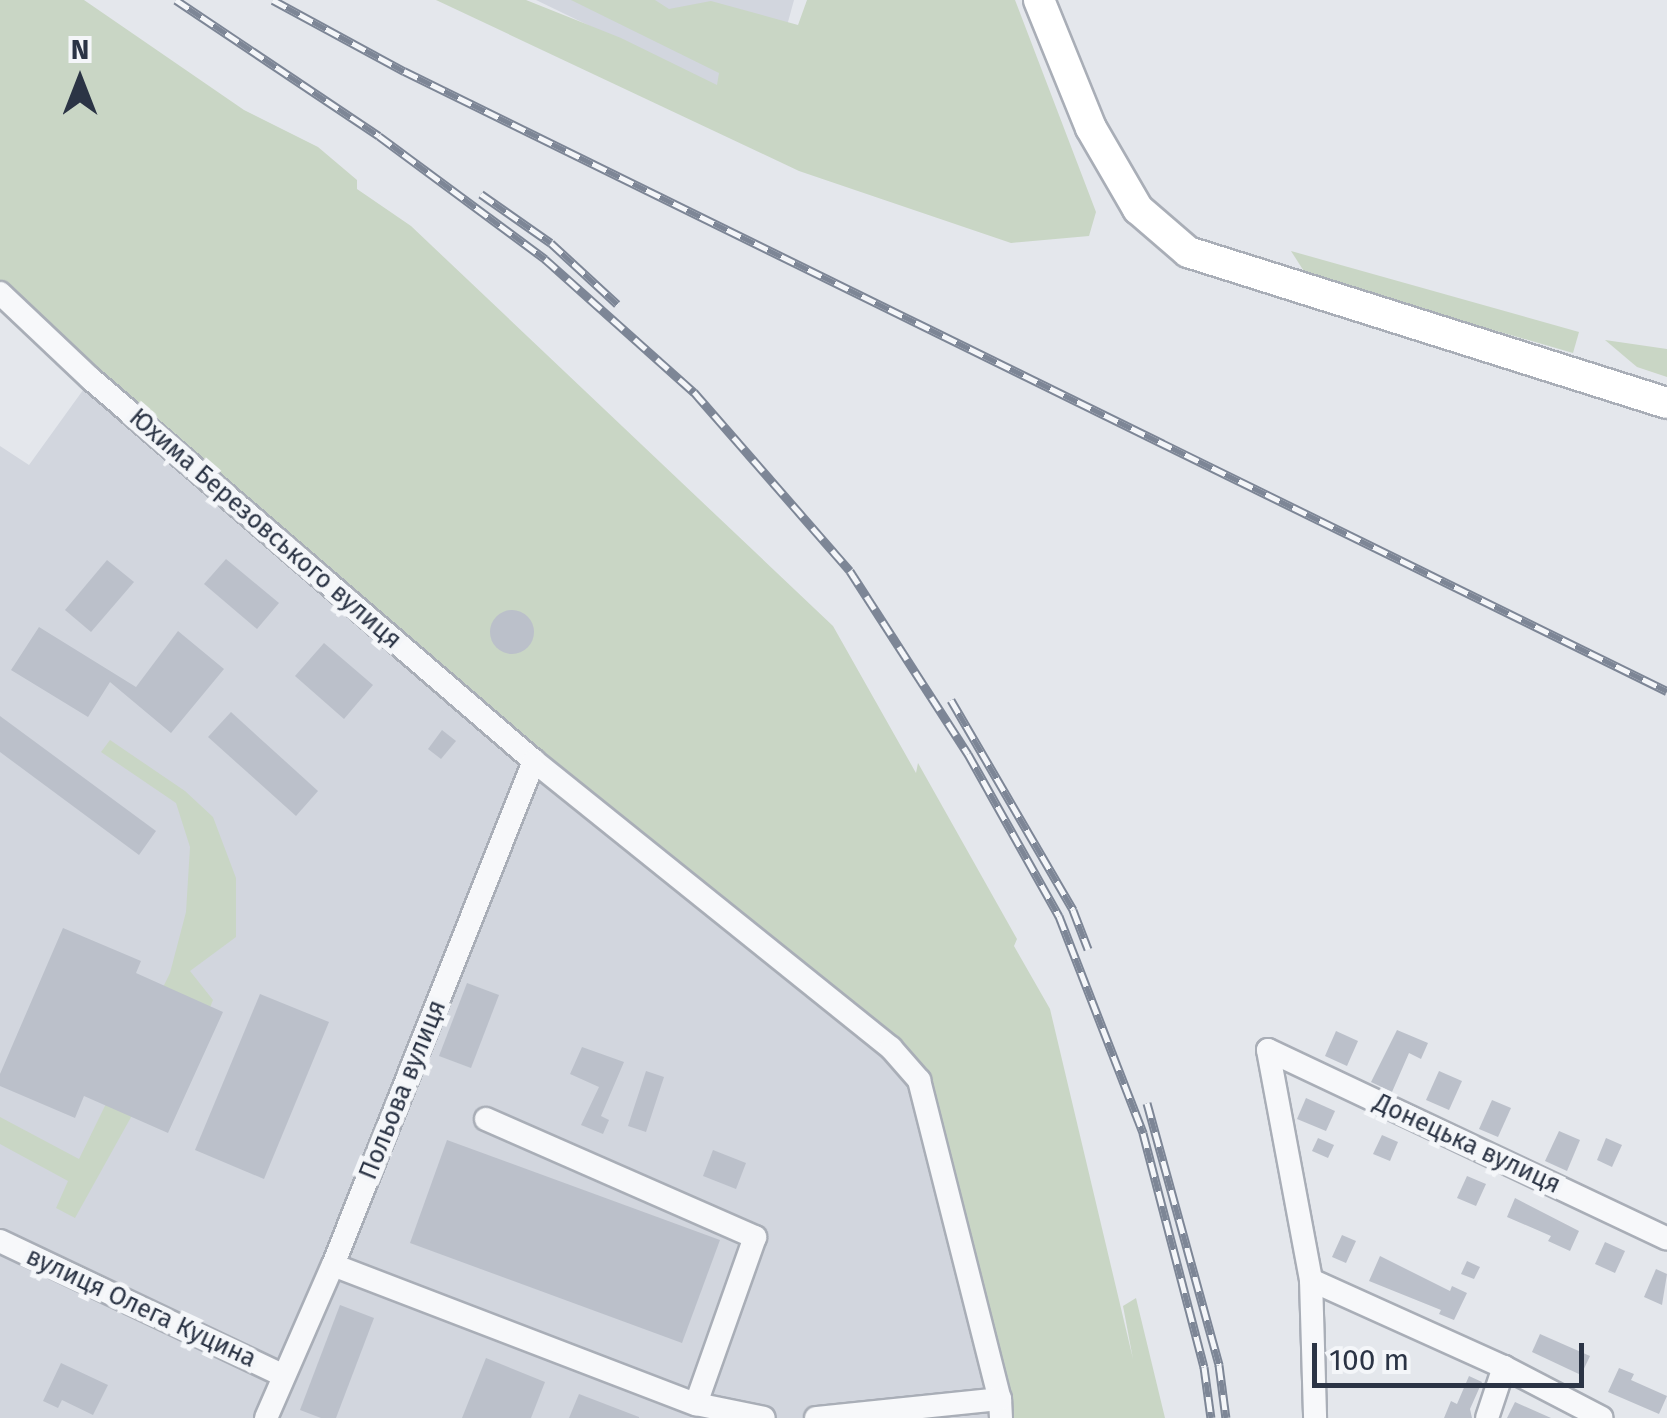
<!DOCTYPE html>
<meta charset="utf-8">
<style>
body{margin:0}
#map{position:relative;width:1667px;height:1418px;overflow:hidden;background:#e4e7ec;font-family:"Fira Sans",sans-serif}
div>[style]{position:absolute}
.built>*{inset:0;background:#d2d6de}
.green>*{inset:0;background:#c9d6c5}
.building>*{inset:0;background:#bbc0ca}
.round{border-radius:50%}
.roads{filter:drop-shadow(2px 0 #a9aeb7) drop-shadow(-2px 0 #a9aeb7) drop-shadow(0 2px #a9aeb7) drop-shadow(0 -2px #a9aeb7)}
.minor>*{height:22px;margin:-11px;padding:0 11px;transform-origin:11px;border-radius:11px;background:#f7f8fa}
.major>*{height:30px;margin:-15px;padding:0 15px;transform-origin:15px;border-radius:15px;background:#fff}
.rail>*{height:9px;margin-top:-4.5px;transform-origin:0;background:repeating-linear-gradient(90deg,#f4f6f9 0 15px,#7d8696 0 30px);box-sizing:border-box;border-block:2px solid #7d8696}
span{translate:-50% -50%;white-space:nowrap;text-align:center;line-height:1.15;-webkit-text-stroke:10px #f4f6f9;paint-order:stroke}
.street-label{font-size:25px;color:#2b3445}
.north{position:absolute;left:30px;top:30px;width:100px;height:100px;-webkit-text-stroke:8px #f4f6f9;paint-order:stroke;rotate:0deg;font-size:28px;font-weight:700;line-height:40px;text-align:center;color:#2b3445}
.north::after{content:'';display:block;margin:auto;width:35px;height:45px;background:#2b3445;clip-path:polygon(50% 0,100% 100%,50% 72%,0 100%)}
.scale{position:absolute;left:1312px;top:1343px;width:272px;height:45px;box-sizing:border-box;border:5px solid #2b3445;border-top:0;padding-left:12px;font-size:30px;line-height:35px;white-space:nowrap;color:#2b3445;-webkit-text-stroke:8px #f4f6f9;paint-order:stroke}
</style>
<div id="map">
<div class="built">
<div style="clip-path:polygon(536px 0,794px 0,764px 110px)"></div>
<div style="clip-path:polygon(91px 379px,920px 1080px,1001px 1418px,0 1418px,0 446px,29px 465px)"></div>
</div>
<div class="green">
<div style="clip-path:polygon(0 0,84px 0,244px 110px,318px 147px,357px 180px,357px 189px,411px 226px,833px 626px,916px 773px,918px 763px,1017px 939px,1014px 946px,1050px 1009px,1133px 1359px,1123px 1306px,1136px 1298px,1165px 1418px,1001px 1418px,920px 1081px,534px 761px,0 293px)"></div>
<div style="clip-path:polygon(436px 0,526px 0,621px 38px,717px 85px,719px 73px,571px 0,655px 0,669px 9px,711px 1px,798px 25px,807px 0,1015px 0,1096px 212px,1089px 236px,1011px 243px,799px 171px)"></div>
<div style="clip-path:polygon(1291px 251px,1579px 332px,1573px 353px,1307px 276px)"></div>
<div style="clip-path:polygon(1605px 340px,1667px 349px,1667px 377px,1637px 367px)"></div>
<div style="clip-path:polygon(110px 740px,185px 791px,213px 817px,236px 878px,236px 937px,190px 971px,213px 1000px,185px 1068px,135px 1110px,75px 1218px,56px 1208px,68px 1181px,0 1144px,0 1117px,79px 1159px,170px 973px,186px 912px,190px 847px,176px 803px,101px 752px)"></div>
</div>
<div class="building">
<div style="clip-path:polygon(226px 559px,279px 603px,257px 629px,204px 584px)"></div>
<div style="clip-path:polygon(107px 560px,134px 582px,91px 632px,65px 610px)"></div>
<div class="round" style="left:490px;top:610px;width:44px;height:44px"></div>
<div style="clip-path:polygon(39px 627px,136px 687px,178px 631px,224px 669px,171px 733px,110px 682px,88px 717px,11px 670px)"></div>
<div style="clip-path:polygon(324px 643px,373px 685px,344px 719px,295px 676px)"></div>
<div style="clip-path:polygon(231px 712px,318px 791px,296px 816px,208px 737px)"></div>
<div style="clip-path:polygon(0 716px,156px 831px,139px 855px,0 752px)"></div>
<div style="clip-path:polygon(442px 730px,456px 741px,441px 759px,428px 749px)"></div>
<div style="clip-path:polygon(63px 928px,141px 961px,136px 973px,223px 1012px,168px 1133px,84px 1096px,75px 1118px,0 1086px,0 1074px)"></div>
<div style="clip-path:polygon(467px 983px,499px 995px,471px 1068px,439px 1056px)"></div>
<div style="clip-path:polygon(260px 994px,329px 1022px,264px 1179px,195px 1150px)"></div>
<div style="clip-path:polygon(1397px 1030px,1428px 1043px,1421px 1059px,1409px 1053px,1392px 1092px,1371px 1082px)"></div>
<div style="clip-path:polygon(1336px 1031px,1358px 1041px,1347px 1066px,1325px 1056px)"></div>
<div style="clip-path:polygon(582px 1047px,624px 1062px,601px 1116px,609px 1120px,603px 1134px,581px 1125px,599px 1087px,570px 1074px)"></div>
<div style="clip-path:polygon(646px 1071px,664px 1077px,646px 1132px,628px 1126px)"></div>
<div style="clip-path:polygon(1439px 1071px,1462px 1081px,1449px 1110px,1426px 1100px)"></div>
<div style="clip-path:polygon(1306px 1098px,1335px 1111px,1326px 1131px,1297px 1119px)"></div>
<div style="clip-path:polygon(1492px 1100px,1511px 1108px,1498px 1137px,1479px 1129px)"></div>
<div style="clip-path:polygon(1559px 1131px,1580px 1140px,1567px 1171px,1545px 1161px)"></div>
<div style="clip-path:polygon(1382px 1135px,1398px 1142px,1390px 1161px,1373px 1154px)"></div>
<div style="clip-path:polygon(1318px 1138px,1334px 1145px,1328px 1158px,1312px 1151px)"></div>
<div style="clip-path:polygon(1606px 1138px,1622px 1145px,1612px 1167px,1597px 1160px)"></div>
<div style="clip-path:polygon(447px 1140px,720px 1240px,682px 1343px,410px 1243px)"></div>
<div style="clip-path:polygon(713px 1150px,746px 1163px,736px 1189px,703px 1176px)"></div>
<div style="clip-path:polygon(1467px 1176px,1486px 1184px,1476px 1206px,1457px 1198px)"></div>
<div style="clip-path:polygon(1515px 1198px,1579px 1231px,1570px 1251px,1548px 1241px,1551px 1236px,1507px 1217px)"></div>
<div style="clip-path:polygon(1342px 1235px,1356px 1241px,1346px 1263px,1332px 1257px)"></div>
<div style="clip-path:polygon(1605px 1242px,1625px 1251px,1615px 1273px,1595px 1264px)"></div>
<div style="clip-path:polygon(1380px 1256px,1450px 1291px,1452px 1286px,1467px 1293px,1454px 1320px,1439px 1314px,1441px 1310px,1369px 1281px)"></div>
<div style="clip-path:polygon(1467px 1261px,1480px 1267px,1474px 1279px,1461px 1274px)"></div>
<div style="clip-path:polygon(1656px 1269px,1667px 1274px,1662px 1305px,1644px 1297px)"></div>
<div style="clip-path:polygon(340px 1305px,374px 1318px,336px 1418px,321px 1418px,300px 1410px)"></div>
<div style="clip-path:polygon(1540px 1334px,1590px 1356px,1581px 1375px,1532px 1352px)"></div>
<div style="clip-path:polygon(486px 1358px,545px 1382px,531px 1418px,462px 1418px)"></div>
<div style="clip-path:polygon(61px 1363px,108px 1385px,93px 1415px,62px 1400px,58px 1408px,43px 1401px)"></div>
<div style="clip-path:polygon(1619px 1368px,1634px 1374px,1631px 1380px,1667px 1396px,1659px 1414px,1608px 1392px)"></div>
<div style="clip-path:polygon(1469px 1376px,1482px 1382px,1470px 1409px,1472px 1418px,1444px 1418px,1451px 1401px,1457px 1404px)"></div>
<div style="clip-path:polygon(579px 1394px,639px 1417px,639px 1418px,569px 1418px)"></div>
<div style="clip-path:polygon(1515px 1402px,1551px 1418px,1507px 1418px)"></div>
</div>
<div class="roads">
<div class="minor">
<div style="left:0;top:293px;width:125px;rotate:43.4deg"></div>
<div style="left:91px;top:379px;width:585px;rotate:40.77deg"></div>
<div style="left:534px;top:761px;width:458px;rotate:38.8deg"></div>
<div style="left:891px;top:1048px;width:43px;rotate:48.8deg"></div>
<div style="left:919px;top:1080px;width:329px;rotate:75.8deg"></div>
<div style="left:1000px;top:1399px;width:19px;rotate:87deg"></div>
<div style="left:1268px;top:1050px;width:441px;rotate:25.3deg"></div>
<div style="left:1268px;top:1050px;width:234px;rotate:79.4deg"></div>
<div style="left:1311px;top:1280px;width:138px;rotate:88.3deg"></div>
<div style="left:486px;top:1119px;width:294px;rotate:23.7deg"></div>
<div style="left:755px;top:1237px;width:177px;rotate:109.5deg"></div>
<div style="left:0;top:1241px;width:312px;rotate:25.4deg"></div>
<div style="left:333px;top:1265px;width:389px;rotate:21deg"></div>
<div style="left:696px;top:1404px;width:69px;rotate:11.6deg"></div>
<div style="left:1311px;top:1280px;width:212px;rotate:24.3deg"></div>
<div style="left:1504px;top:1367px;width:110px;rotate:27.5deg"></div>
<div style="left:266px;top:1418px;width:167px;rotate:-66.4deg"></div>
<div style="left:333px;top:1265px;width:543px;rotate:-68.26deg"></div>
<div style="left:816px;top:1418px;width:185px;rotate:-5.9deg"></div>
<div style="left:1487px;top:1418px;width:54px;rotate:-71.6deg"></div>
</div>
<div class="major">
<div style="left:1039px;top:0;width:138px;rotate:67.9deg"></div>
<div style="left:1091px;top:128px;width:94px;rotate:59.9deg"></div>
<div style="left:1138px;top:209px;width:66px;rotate:40.7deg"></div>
<div style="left:1188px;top:252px;width:502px;rotate:17.5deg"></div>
</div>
</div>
<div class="rail">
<div style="left:176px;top:0;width:244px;rotate:33.8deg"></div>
<div style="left:379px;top:136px;width:207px;rotate:36.5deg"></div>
<div style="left:545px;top:259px;width:200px;rotate:41.8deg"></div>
<div style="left:694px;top:392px;width:237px;rotate:48.9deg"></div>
<div style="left:850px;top:571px;width:218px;rotate:57.2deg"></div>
<div style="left:968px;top:754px;width:186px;rotate:60.7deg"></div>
<div style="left:1059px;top:916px;width:233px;rotate:68.8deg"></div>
<div style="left:1143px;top:1133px;width:242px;rotate:75.4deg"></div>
<div style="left:1204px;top:1367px;width:51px;rotate:82.2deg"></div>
<div style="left:273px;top:0;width:149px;rotate:28.5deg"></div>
<div style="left:404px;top:71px;width:1407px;rotate:26.15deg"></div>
<div style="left:481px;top:194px;width:85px;rotate:35deg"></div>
<div style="left:551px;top:243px;width:90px;rotate:42.7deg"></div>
<div style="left:951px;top:700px;width:243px;rotate:59.8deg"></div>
<div style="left:1073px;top:910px;width:42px;rotate:69deg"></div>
<div style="left:1147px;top:1103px;width:272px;rotate:74.6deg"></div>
<div style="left:1219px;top:1365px;width:53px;rotate:82.5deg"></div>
</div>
<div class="street-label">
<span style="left:265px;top:529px;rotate:41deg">Юхима Березовського вулиця</span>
<span style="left:403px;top:1090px;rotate:-68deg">Польова вулиця</span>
<span style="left:1467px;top:1144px;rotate:25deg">Донецька вулиця</span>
<span style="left:141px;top:1308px;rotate:25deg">вулиця Олега Куцина</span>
</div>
<div class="north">N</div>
<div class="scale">100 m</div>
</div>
